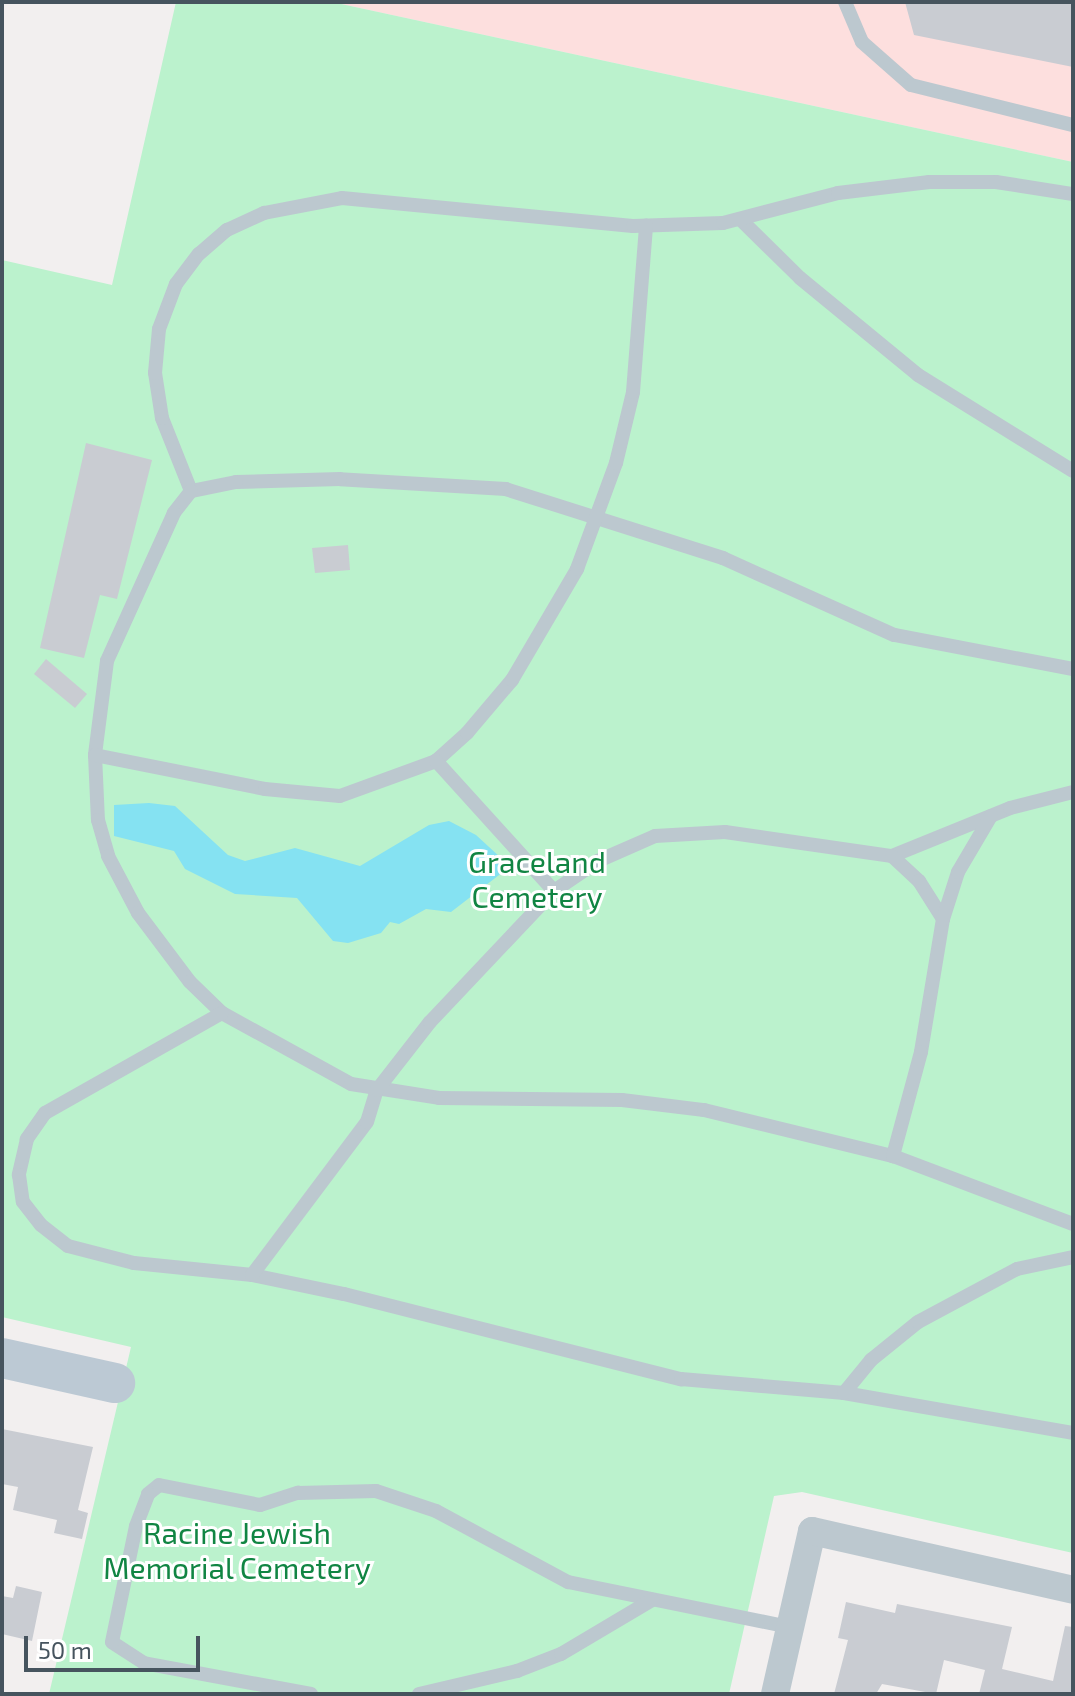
<!DOCTYPE html>
<style>
body{margin:0}
#map{position:relative;width:1075px;height:1696px;overflow:hidden;background:#f2efef;font-family:"Exo 2",sans-serif}
div>[style]{position:absolute}
.medical>*{inset:0;background:#fddfde}
.green>*{inset:0;background:#bbf2cd}
.water>*{inset:0;background:#85e2f2}
.building>*{inset:0;background:#c9ccd2}
.lane>*{height:14px;margin:-7px;padding:0 7px;transform-origin:7px;border-radius:7px;background:#bcc8cf}
.street>*{height:28px;margin:-14px;padding:0 14px;transform-origin:14px;border-radius:14px;background:#bcc8cf}
.secondary>*{height:40px;margin:-20px;padding:0 20px;transform-origin:20px;border-radius:20px;background:#bcc9d4}
span{translate:-50% -50%;white-space:nowrap;text-align:center;line-height:1.15;-webkit-text-stroke:6px #fff;paint-order:stroke}
.park-label{font-size:30px;color:#118543}
.frame{position:absolute;inset:0;border:4px solid #46545e;pointer-events:none}
.scale{position:absolute;left:24px;top:1636px;width:176px;height:36px;box-sizing:border-box;border:4px solid #46545e;border-top:0;padding-left:10px;font-size:24px;line-height:28px;white-space:nowrap;color:#46545e;-webkit-text-stroke:6px #fff;paint-order:stroke}
</style>
<div id="map">
<div class="medical">
<div style="clip-path:polygon(332px 2px,1073px 2px,1073px 162px)"></div>
</div>
<div class="green">
<div style="clip-path:polygon(176px 2px,332px 2px,1073px 162px,1073px 1553px,802px 1492px,774px 1496px,729px 1694px,49px 1694px,131px 1347px,2px 1317px,2px 260px,112px 285px)"></div>
</div>
<div class="water">
<div style="clip-path:polygon(149px 803px,175px 806px,228px 855px,245px 861px,295px 848px,360px 866px,429px 825px,449px 821px,476px 835px,501px 858px,503px 872px,451px 912px,426px 909px,399px 924px,390px 922px,381px 933px,348px 943px,333px 941px,297px 898px,235px 894px,185px 869px,174px 851px,114px 836px,114px 805px)"></div>
</div>
<div class="building">
<div style="clip-path:polygon(905px 2px,1073px 2px,1073px 67px,914px 35px)"></div>
<div style="clip-path:polygon(86px 443px,152px 460px,117px 599px,100px 595px,84px 658px,40px 648px)"></div>
<div style="clip-path:polygon(348px 545px,350px 570px,315px 573px,312px 548px)"></div>
<div style="clip-path:polygon(46px 659px,87px 694px,75px 708px,34px 674px)"></div>
<div style="clip-path:polygon(2px 1429px,93px 1447px,78px 1510px,88px 1513px,82px 1539px,54px 1533px,57px 1520px,13px 1510px,18px 1487px,2px 1484px)"></div>
<div style="clip-path:polygon(16px 1586px,42px 1592px,32px 1641px,2px 1634px,2px 1596px,13px 1598px)"></div>
<div style="clip-path:polygon(846px 1602px,895px 1613px,897px 1604px,1012px 1627px,1002px 1669px,1053px 1681px,1065px 1626px,1073px 1627px,1073px 1694px,979px 1694px,985px 1670px,944px 1660px,936px 1694px,882px 1684px,876px 1694px,834px 1694px,848px 1640px,838px 1638px)"></div>
</div>
<div class="lane">
<div style="left:845px;top:2px;width:43px;rotate:67deg"></div>
<div style="left:862px;top:42px;width:65px;rotate:41.3deg"></div>
<div style="left:911px;top:85px;width:167px;rotate:13.9deg"></div>
<div style="left:740px;top:219px;width:84px;rotate:44.5deg"></div>
<div style="left:800px;top:278px;width:153px;rotate:39.4deg"></div>
<div style="left:918px;top:375px;width:182px;rotate:31.8deg"></div>
<div style="left:191px;top:491px;width:79px;rotate:-111.7deg"></div>
<div style="left:162px;top:418px;width:46px;rotate:-98.8deg"></div>
<div style="left:155px;top:373px;width:44px;rotate:-84.8deg"></div>
<div style="left:159px;top:329px;width:48px;rotate:-69.3deg"></div>
<div style="left:176px;top:284px;width:38px;rotate:-53deg"></div>
<div style="left:199px;top:254px;width:37px;rotate:-41deg"></div>
<div style="left:227px;top:230px;width:41px;rotate:-24.7deg"></div>
<div style="left:264px;top:213px;width:79px;rotate:-10.9deg"></div>
<div style="left:342px;top:198px;width:292px;rotate:5.5deg"></div>
<div style="left:633px;top:226px;width:90px;rotate:-1.9deg"></div>
<div style="left:723px;top:223px;width:119px;rotate:-14.6deg"></div>
<div style="left:838px;top:193px;width:92px;rotate:-6.9deg"></div>
<div style="left:929px;top:182px;width:67px"></div>
<div style="left:996px;top:182px;width:78px;rotate:8.9deg"></div>
<div style="left:1073px;top:669px;width:182px;rotate:-169.2deg"></div>
<div style="left:894px;top:635px;width:188px;rotate:-155.8deg"></div>
<div style="left:723px;top:558px;width:228px;rotate:-162.4deg"></div>
<div style="left:506px;top:489px;width:166px;rotate:-176.6deg"></div>
<div style="left:340px;top:479px;width:104px;rotate:178.3deg"></div>
<div style="left:236px;top:482px;width:46px;rotate:168.7deg"></div>
<div style="left:191px;top:491px;width:28px;rotate:128deg"></div>
<div style="left:174px;top:513px;width:162px;rotate:114.4deg"></div>
<div style="left:107px;top:661px;width:95px;rotate:97.3deg"></div>
<div style="left:95px;top:755px;width:65px;rotate:87.4deg"></div>
<div style="left:98px;top:820px;width:37px;rotate:74deg"></div>
<div style="left:108px;top:856px;width:64px;rotate:62.2deg"></div>
<div style="left:138px;top:913px;width:86px;rotate:53deg"></div>
<div style="left:190px;top:982px;width:45px;rotate:44.1deg"></div>
<div style="left:222px;top:1013px;width:147px;rotate:28.8deg"></div>
<div style="left:351px;top:1084px;width:89px;rotate:9deg"></div>
<div style="left:439px;top:1098px;width:183px;rotate:0.6deg"></div>
<div style="left:622px;top:1100px;width:83px;rotate:7deg"></div>
<div style="left:704px;top:1110px;width:195px;rotate:13.7deg"></div>
<div style="left:893px;top:1156px;width:192px;rotate:20.7deg"></div>
<div style="left:95px;top:755px;width:173px;rotate:11.3deg"></div>
<div style="left:265px;top:789px;width:75px;rotate:5.3deg"></div>
<div style="left:340px;top:796px;width:102px;rotate:-20deg"></div>
<div style="left:436px;top:761px;width:42px;rotate:-42.1deg"></div>
<div style="left:467px;top:733px;width:70px;rotate:-49.7deg"></div>
<div style="left:512px;top:680px;width:129px;rotate:-59.6deg"></div>
<div style="left:577px;top:569px;width:113px;rotate:-69.8deg"></div>
<div style="left:616px;top:463px;width:73px;rotate:-76.5deg"></div>
<div style="left:633px;top:392px;width:167px;rotate:-85.5deg"></div>
<div style="left:892px;top:856px;width:127px;rotate:-22.1deg"></div>
<div style="left:1010px;top:808px;width:65px;rotate:-14.3deg"></div>
<div style="left:554px;top:891px;width:53px;rotate:-34.3deg"></div>
<div style="left:598px;top:861px;width:62px;rotate:-23.7deg"></div>
<div style="left:655px;top:836px;width:70px;rotate:-3.3deg"></div>
<div style="left:725px;top:832px;width:169px;rotate:8.2deg"></div>
<div style="left:892px;top:856px;width:37px;rotate:43deg"></div>
<div style="left:919px;top:881px;width:45px;rotate:57.7deg"></div>
<div style="left:943px;top:919px;width:135px;rotate:99.4deg"></div>
<div style="left:921px;top:1052px;width:108px;rotate:105.1deg"></div>
<div style="left:943px;top:919px;width:49px;rotate:-72.3deg"></div>
<div style="left:958px;top:872px;width:65px;rotate:-59.5deg"></div>
<div style="left:222px;top:1013px;width:203px;rotate:150.5deg"></div>
<div style="left:45px;top:1113px;width:32px;rotate:125deg"></div>
<div style="left:27px;top:1139px;width:37px;rotate:103deg"></div>
<div style="left:19px;top:1175px;width:27px;rotate:82deg"></div>
<div style="left:23px;top:1202px;width:29px;rotate:52deg"></div>
<div style="left:41px;top:1225px;width:34px;rotate:38deg"></div>
<div style="left:68px;top:1246px;width:68px;rotate:14.4deg"></div>
<div style="left:134px;top:1263px;width:119px;rotate:5.8deg"></div>
<div style="left:252px;top:1275px;width:94px;rotate:11.7deg"></div>
<div style="left:344px;top:1294px;width:348px;rotate:14.2deg"></div>
<div style="left:681px;top:1379px;width:164px;rotate:4.9deg"></div>
<div style="left:844px;top:1393px;width:232px;rotate:9.9deg"></div>
<div style="left:252px;top:1275px;width:191px;rotate:-53.1deg"></div>
<div style="left:367px;top:1122px;width:34px;rotate:-73deg"></div>
<div style="left:377px;top:1090px;width:86px;rotate:-52.1deg"></div>
<div style="left:430px;top:1022px;width:180px;rotate:-46.6deg"></div>
<div style="left:554px;top:891px;width:176px;rotate:-132.2deg"></div>
<div style="left:844px;top:1393px;width:43px;rotate:-50.7deg"></div>
<div style="left:871px;top:1360px;width:60px;rotate:-39deg"></div>
<div style="left:918px;top:1322px;width:112px;rotate:-28.2deg"></div>
<div style="left:1017px;top:1269px;width:57px;rotate:-12.1deg"></div>
<div style="left:311px;top:1694px;width:170px;rotate:-169.5deg"></div>
<div style="left:144px;top:1663px;width:38px;rotate:-147deg"></div>
<div style="left:112px;top:1642px;width:118px;rotate:-78.3deg"></div>
<div style="left:136px;top:1526px;width:34px;rotate:-69deg"></div>
<div style="left:148px;top:1494px;width:14px;rotate:-39deg"></div>
<div style="left:159px;top:1485px;width:103px;rotate:11.2deg"></div>
<div style="left:260px;top:1505px;width:40px;rotate:-18deg"></div>
<div style="left:298px;top:1493px;width:78px;rotate:-1.5deg"></div>
<div style="left:376px;top:1491px;width:63px;rotate:18.4deg"></div>
<div style="left:436px;top:1511px;width:150px;rotate:28.3deg"></div>
<div style="left:568px;top:1582px;width:227px;rotate:11.5deg"></div>
<div style="left:419px;top:1694px;width:101px;rotate:-13.2deg"></div>
<div style="left:517px;top:1671px;width:47px;rotate:-21.1deg"></div>
<div style="left:561px;top:1654px;width:106px;rotate:-30.7deg"></div>
</div>
<div class="street">
<div style="left:775px;top:1694px;width:167px;rotate:-77.2deg"></div>
<div style="left:812px;top:1531px;width:268px;rotate:12.7deg"></div>
</div>
<div class="secondary">
<div style="left:2px;top:1358px;width:116px;rotate:12.5deg"></div>
</div>
<div class="park-label">
<span style="left:537px;top:878px">Graceland<br>Cemetery</span>
<span style="left:237px;top:1549px">Racine Jewish<br>Memorial Cemetery</span>
</div>
<div class="frame"></div>
<div class="scale">50 m</div>
</div>
